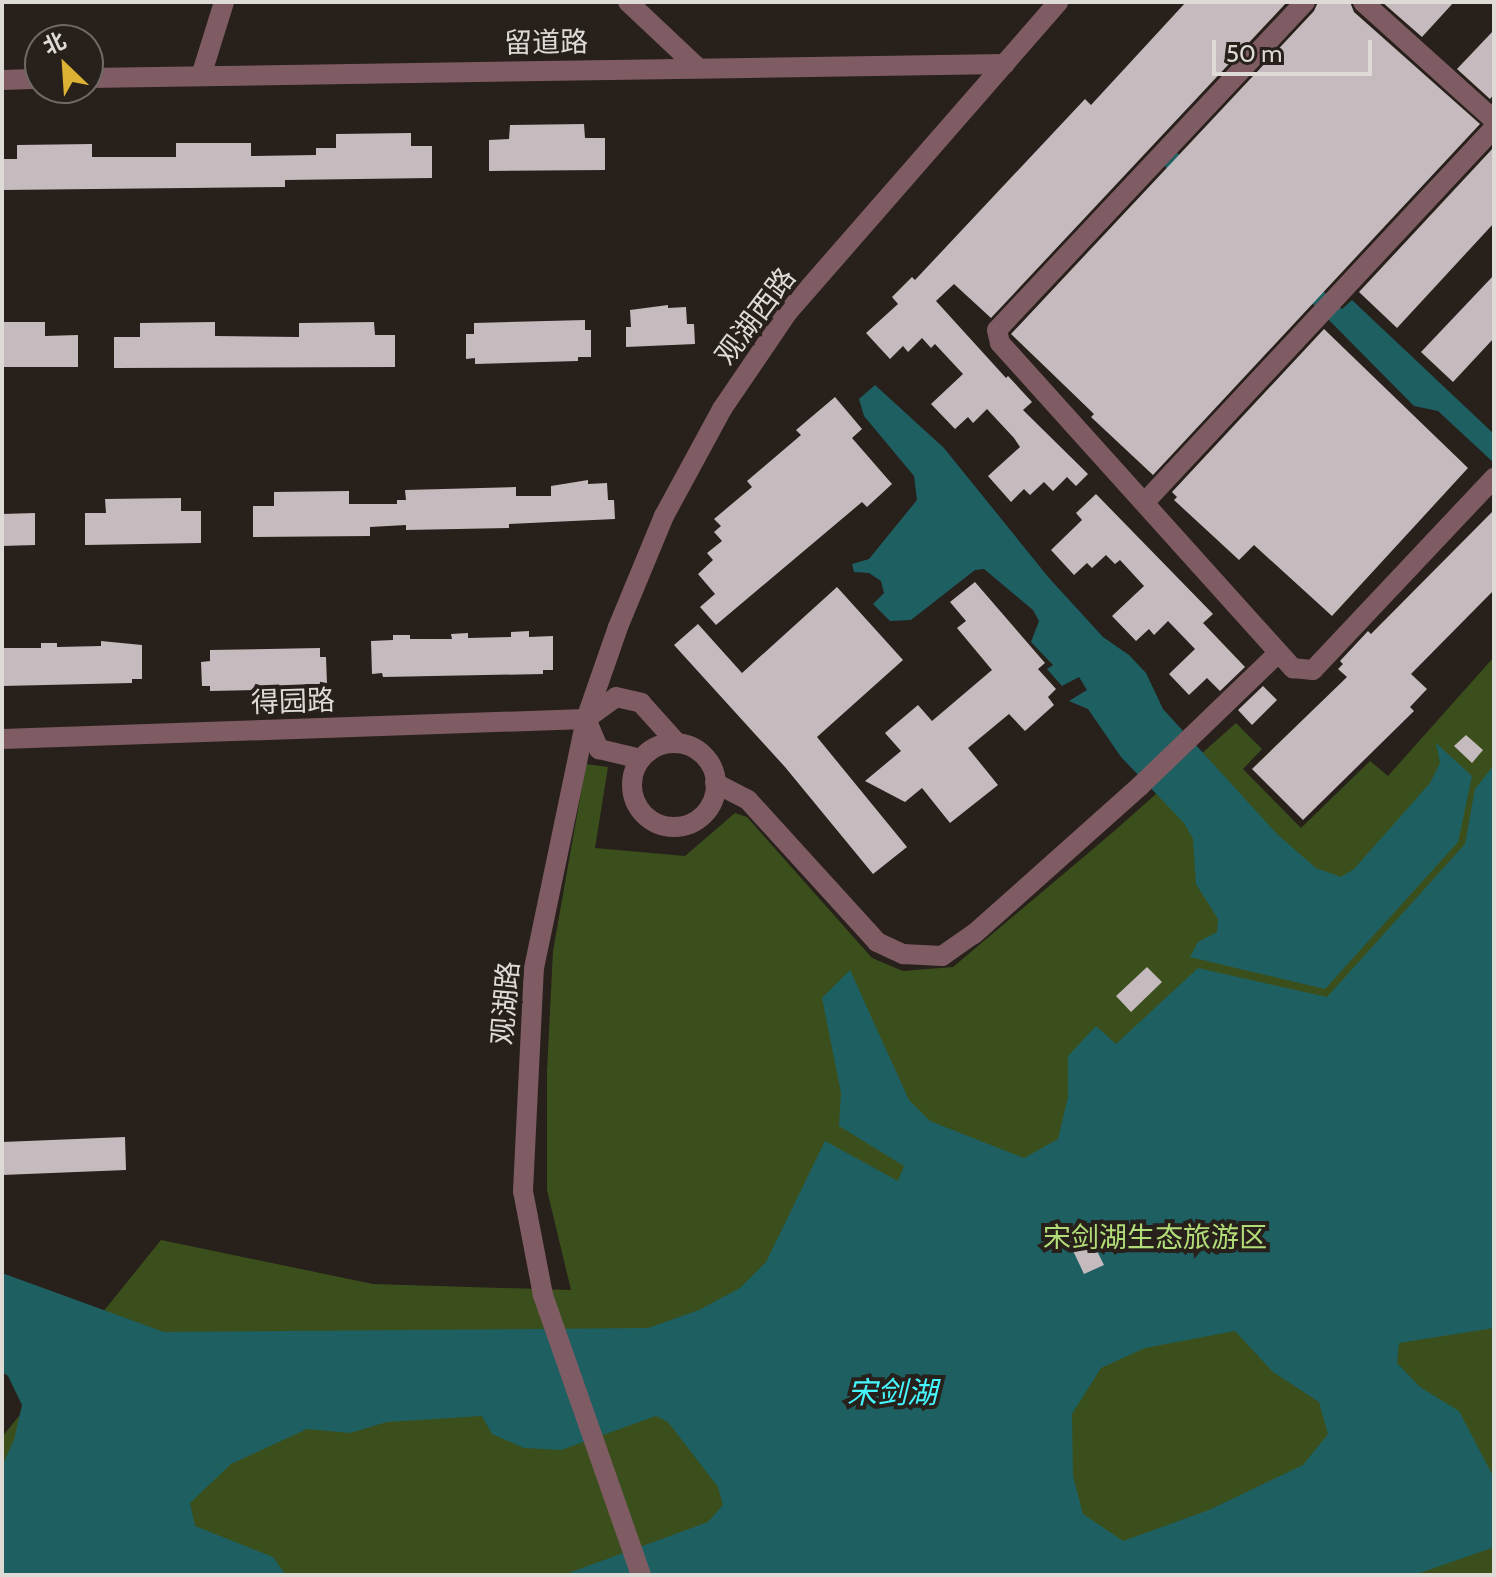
<!DOCTYPE html>
<meta charset="utf-8">
<style>
body{margin:0}
#map{position:relative;width:1496px;height:1577px;overflow:hidden;background:#27201b;font-family:Cabin,"Noto Sans SC",sans-serif}
div>[style]{position:absolute}
.green>*{inset:0;background:#3b4f1c}
.water>*{inset:0;background:#1e5f62}
.building>*{inset:0;background:#c5babe}
.minor>*{height:20px;margin:-10px;padding:0 10px;transform-origin:10px;border-radius:10px;background:#7f5b63}
.minor>.ring{margin:-10px;padding:0;box-sizing:content-box;background:none;border:20px solid #7f5b63;border-radius:50%}
span{translate:-50% -50%;white-space:nowrap;text-align:center;line-height:1.15;-webkit-text-stroke:8px #27201b;paint-order:stroke}
.street-label{font-size:28px;color:#dedad6}
.park-label{font-size:28px;color:#b2dc77}
.water-label{font-size:30px;color:#46f6fd;font-style:italic}
.frame{position:absolute;inset:0;border:4px solid #dedad6;pointer-events:none}
.north{position:absolute;left:24px;top:24px;width:80px;height:80px;box-sizing:border-box;background:#27201b;border:2px solid #706a66;border-radius:50%;rotate:335deg;font-size:22px;font-weight:700;line-height:32px;text-align:center;color:#dedad6}
.north::after{content:'';display:block;margin:auto;width:28px;height:36px;background:#dbb233;clip-path:polygon(50% 0,100% 100%,50% 72%,0 100%)}
.scale{position:absolute;left:1212px;top:40px;width:160px;height:36px;box-sizing:border-box;border:4px solid #dedad6;border-top:0;padding-left:10px;font-size:24px;line-height:28px;white-space:nowrap;color:#dedad6;-webkit-text-stroke:6px #27201b;paint-order:stroke}
</style>
<div id="map">
<div class="green">
<div style="clip-path:polygon(1494px 657px,1494px 1575px,2px 1575px,2px 1437px,161px 1240px,373px 1284px,571px 1290px,547px 1190px,547px 1071px,553px 951px,586px 764px,608px 767px,595px 848px,685px 856px,735px 813px,747px 817px,872px 958px,903px 971px,953px 967px,1112px 833px,1236px 723px,1262px 749px,1243px 769px,1301px 828px,1370px 761px,1388px 776px)"></div>
</div>
<div class="water">
<div style="clip-path:polygon(1167px 143px,1342px 309px,1352px 300px,1494px 434px,1494px 463px,1438px 411px,1414px 406px,1315px 306px,1153px 155px)"></div>
<div style="clip-path:polygon(875px 385px,944px 448px,1049px 578px,1103px 637px,1129px 655px,1146px 673px,1163px 709px,1278px 835px,1316px 868px,1341px 877px,1354px 869px,1430px 783px,1440px 763px,1436px 743px,1472px 776px,1458px 842px,1325px 989px,1190px 957px,1198px 942px,1217px 932px,1218px 919px,1196px 884px,1193px 839px,1184px 823px,1121px 757px,1088px 709px,1069px 701px,1087px 690px,1079px 677px,1062px 686px,1047px 669px,1053px 665px,1031px 642px,1039px 621px,1033px 610px,984px 569px,975px 570px,911px 620px,890px 621px,873px 604px,884px 593px,881px 581px,869px 573px,854px 572px,852px 564px,869px 559px,917px 500px,914px 476px,864px 416px,859px 399px)"></div>
<div style="clip-path:polygon(evenodd,1494px 765px,1494px 1328px,1399px 1343px,1397px 1363px,1420px 1387px,1459px 1411px,1494px 1478px,1494px 1547px,1489px 1549px,1414px 1575px,563px 1575px,708px 1522px,723px 1505px,718px 1487px,668px 1422px,656px 1416px,561px 1450px,524px 1448px,492px 1434px,482px 1416px,387px 1422px,350px 1433px,307px 1429px,231px 1464px,190px 1503px,195px 1526px,273px 1557px,286px 1575px,2px 1575px,2px 1466px,14px 1440px,22px 1405px,8px 1376px,2px 1372px,2px 1273px,164px 1332px,648px 1328px,699px 1310px,740px 1288px,766px 1262px,825px 1141px,898px 1181px,904px 1166px,839px 1126px,841px 1093px,822px 998px,850px 970px,909px 1100px,930px 1121px,1024px 1158px,1058px 1139px,1068px 1097px,1068px 1056px,1096px 1026px,1116px 1044px,1198px 968px,1327px 997px,1465px 844px,1475px 789px,1494px 765px,1235px 1331px,1273px 1372px,1319px 1402px,1328px 1434px,1303px 1465px,1209px 1510px,1123px 1541px,1083px 1514px,1073px 1476px,1072px 1414px,1101px 1368px,1145px 1348px,1235px 1331px)"></div>
</div>
<div class="building">
<div style="clip-path:polygon(1186px 2px,1287px 2px,991px 318px,954px 284px,936px 301px,1006px 378px,1008px 376px,1032px 402px,1023px 410px,1088px 474px,1076px 486px,1067px 477px,1053px 491px,1044px 482px,1030px 495px,1024px 489px,1011px 502px,988px 476px,1020px 447px,1014px 438px,987px 409px,973px 423px,968px 417px,955px 429px,931px 404px,963px 374px,935px 344px,931px 348px,922px 338px,908px 352px,903px 346px,890px 359px,866px 333px,898px 304px,892px 297px,912px 277px,915px 280px,1085px 99px,1091px 105px)"></div>
<div style="clip-path:polygon(1318px 2px,1350px 2px,1354px 12px,1480px 124px,1153px 475px,1091px 417px,1094px 414px,1011px 334px,1314px 11px)"></div>
<div style="clip-path:polygon(1382px 2px,1454px 2px,1422px 37px)"></div>
<div style="clip-path:polygon(1494px 30px,1494px 94px,1490px 99px,1457px 69px)"></div>
<div style="clip-path:polygon(584px 124px,585px 138px,605px 138px,605px 170px,489px 171px,489px 140px,509px 139px,510px 125px)"></div>
<div style="clip-path:polygon(411px 133px,411px 146px,432px 146px,432px 178px,285px 180px,285px 187px,2px 190px,2px 159px,17px 159px,17px 145px,92px 144px,92px 157px,176px 157px,176px 143px,251px 143px,251px 156px,316px 155px,316px 148px,336px 148px,336px 134px)"></div>
<div style="clip-path:polygon(1494px 147px,1494px 223px,1397px 328px,1359px 292px)"></div>
<div style="clip-path:polygon(1494px 275px,1494px 338px,1453px 382px,1421px 352px)"></div>
<div style="clip-path:polygon(668px 305px,668px 308px,686px 307px,687px 324px,694px 324px,695px 344px,626px 347px,626px 327px,631px 327px,630px 310px)"></div>
<div style="clip-path:polygon(585px 320px,585px 330px,591px 330px,591px 357px,578px 357px,578px 361px,475px 364px,475px 358px,466px 359px,466px 334px,474px 334px,474px 323px)"></div>
<div style="clip-path:polygon(2px 322px,45px 322px,45px 336px,78px 335px,78px 367px,2px 367px)"></div>
<div style="clip-path:polygon(215px 322px,215px 336px,299px 337px,299px 323px,374px 322px,375px 335px,395px 335px,395px 367px,114px 368px,114px 337px,140px 337px,140px 323px)"></div>
<div style="clip-path:polygon(1324px 329px,1468px 468px,1332px 616px,1254px 545px,1239px 560px,1174px 500px,1177px 497px,1172px 492px)"></div>
<div style="clip-path:polygon(835px 397px,862px 429px,852px 438px,892px 484px,867px 507px,862px 502px,716px 625px,700px 607px,715px 594px,698px 574px,713px 560px,707px 553px,722px 541px,714px 532px,721px 526px,714px 519px,752px 487px,747px 481px,801px 435px,796px 430px)"></div>
<div style="clip-path:polygon(588px 480px,588px 484px,607px 483px,608px 500px,614px 500px,615px 519px,509px 524px,509px 528px,406px 530px,406px 525px,370px 527px,370px 536px,253px 537px,253px 506px,274px 506px,274px 492px,349px 491px,349px 504px,397px 504px,397px 500px,406px 500px,405px 490px,516px 487px,516px 496px,551px 496px,551px 486px)"></div>
<div style="clip-path:polygon(1096px 494px,1213px 614px,1203px 623px,1245px 667px,1220px 691px,1207px 678px,1189px 695px,1169px 674px,1195px 649px,1168px 621px,1154px 635px,1149px 629px,1136px 641px,1112px 616px,1144px 586px,1120px 560px,1115px 564px,1106px 555px,1092px 568px,1087px 563px,1074px 575px,1051px 550px,1082px 520px,1076px 513px)"></div>
<div style="clip-path:polygon(181px 498px,181px 511px,201px 511px,201px 543px,85px 545px,85px 513px,106px 513px,105px 499px)"></div>
<div style="clip-path:polygon(1494px 510px,1494px 590px,1411px 674px,1427px 689px,1410px 707px,1414px 711px,1303px 820px,1252px 769px,1347px 677px,1338px 669px,1343px 664px,1340px 661px,1368px 631px,1371px 634px)"></div>
<div style="clip-path:polygon(35px 513px,35px 545px,2px 546px,2px 514px)"></div>
<div style="clip-path:polygon(975px 582px,1045px 663px,1038px 669px,1056px 689px,1048px 697px,1054px 705px,1025px 731px,1009px 714px,968px 748px,998px 785px,950px 823px,922px 788px,905px 802px,865px 781px,901px 751px,885px 733px,918px 705px,932px 721px,992px 670px,957px 628px,966px 621px,950px 602px)"></div>
<div style="clip-path:polygon(837px 587px,903px 660px,817px 737px,907px 847px,873px 874px,785px 767px,674px 645px,698px 624px,742px 673px)"></div>
<div style="clip-path:polygon(529px 631px,529px 637px,553px 636px,553px 670px,543px 670px,543px 674px,383px 677px,382px 673px,372px 674px,371px 641px,393px 640px,393px 635px,410px 635px,410px 639px,452px 639px,451px 634px,468px 633px,468px 638px,511px 637px,511px 632px)"></div>
<div style="clip-path:polygon(101px 641px,142px 645px,142px 679px,132px 679px,132px 683px,2px 686px,2px 648px,41px 648px,41px 643px,57px 643px,57px 647px,101px 646px)"></div>
<div style="clip-path:polygon(320px 648px,320px 657px,326px 657px,327px 684px,313px 685px,313px 689px,210px 691px,210px 686px,202px 686px,201px 662px,210px 661px,210px 650px)"></div>
<div style="clip-path:polygon(1263px 686px,1277px 700px,1252px 725px,1238px 710px)"></div>
<div style="clip-path:polygon(1466px 735px,1483px 750px,1472px 763px,1454px 746px)"></div>
<div style="clip-path:polygon(1147px 967px,1162px 982px,1131px 1012px,1116px 996px)"></div>
<div style="clip-path:polygon(125px 1137px,126px 1170px,2px 1175px,2px 1142px)"></div>
<div style="clip-path:polygon(1087px 1231px,1104px 1265px,1084px 1274px,1068px 1240px)"></div>
</div>
<div class="minor">
<div style="left:628px;top:2px;width:96px;rotate:43.3deg"></div>
<div style="left:1305px;top:2px;width:450px;rotate:133.2deg"></div>
<div style="left:997px;top:330px;width:13px;rotate:77deg"></div>
<div style="left:1000px;top:343px;width:438px;rotate:48deg"></div>
<div style="left:1293px;top:668px;width:20px;rotate:6deg"></div>
<div style="left:1313px;top:670px;width:264px;rotate:-46.7deg"></div>
<div style="left:1363px;top:2px;width:176px;rotate:42deg"></div>
<div style="left:201px;top:76px;width:77px;rotate:-72.7deg"></div>
<div style="left:88px;top:78px;width:917px;rotate:-0.87deg"></div>
<div style="left:2px;top:80px;width:38px;rotate:-2deg"></div>
<div style="left:1145px;top:502px;width:512px;rotate:-46.98deg"></div>
<div style="left:586px;top:719px;width:37px;rotate:-36deg"></div>
<div style="left:616px;top:697px;width:26px;rotate:13deg"></div>
<div style="left:641px;top:703px;width:54px;rotate:48deg"></div>
<div style="left:586px;top:719px;width:33px;rotate:67deg"></div>
<div style="left:599px;top:749px;width:43px;rotate:13.4deg"></div>
<div style="left:2px;top:739px;width:584px;rotate:-1.96deg"></div>
<div class="ring" style="left:632px;top:743px;width:64px;height:64px"></div>
<div style="left:715px;top:783px;width:37px;rotate:27deg"></div>
<div style="left:748px;top:800px;width:192px;rotate:47.7deg"></div>
<div style="left:877px;top:942px;width:29px;rotate:25deg"></div>
<div style="left:903px;top:954px;width:39px;rotate:3deg"></div>
<div style="left:942px;top:956px;width:39px;rotate:-35deg"></div>
<div style="left:974px;top:934px;width:222px;rotate:-41.7deg"></div>
<div style="left:1140px;top:786px;width:192px;rotate:-43.9deg"></div>
<div style="left:641px;top:1575px;width:297px;rotate:-109.3deg"></div>
<div style="left:543px;top:1295px;width:106px;rotate:-100.9deg"></div>
<div style="left:523px;top:1191px;width:223px;rotate:-87.2deg"></div>
<div style="left:534px;top:968px;width:254px;rotate:-78.2deg"></div>
<div style="left:586px;top:719px;width:97px;rotate:-70.8deg"></div>
<div style="left:618px;top:627px;width:120px;rotate:-67.5deg"></div>
<div style="left:664px;top:516px;width:122px;rotate:-61.5deg"></div>
<div style="left:722px;top:409px;width:117px;rotate:-55.8deg"></div>
<div style="left:788px;top:312px;width:411px;rotate:-48.9deg"></div>
</div>
<div class="street-label">
<span style="left:546px;top:42px;rotate:-1deg">留道路</span>
<span style="left:755px;top:316px;rotate:-53deg">观湖西路</span>
<span style="left:293px;top:701px;rotate:-2deg">得园路</span>
<span style="left:505px;top:1003px;rotate:-85deg">观湖路</span>
</div>
<div class="park-label">
<span style="left:1155px;top:1237px">宋剑湖生态旅游区</span>
</div>
<div class="water-label">
<span style="left:892px;top:1393px">宋剑湖</span>
</div>
<div class="frame"></div>
<div class="north">北</div>
<div class="scale">50 m</div>
</div>
